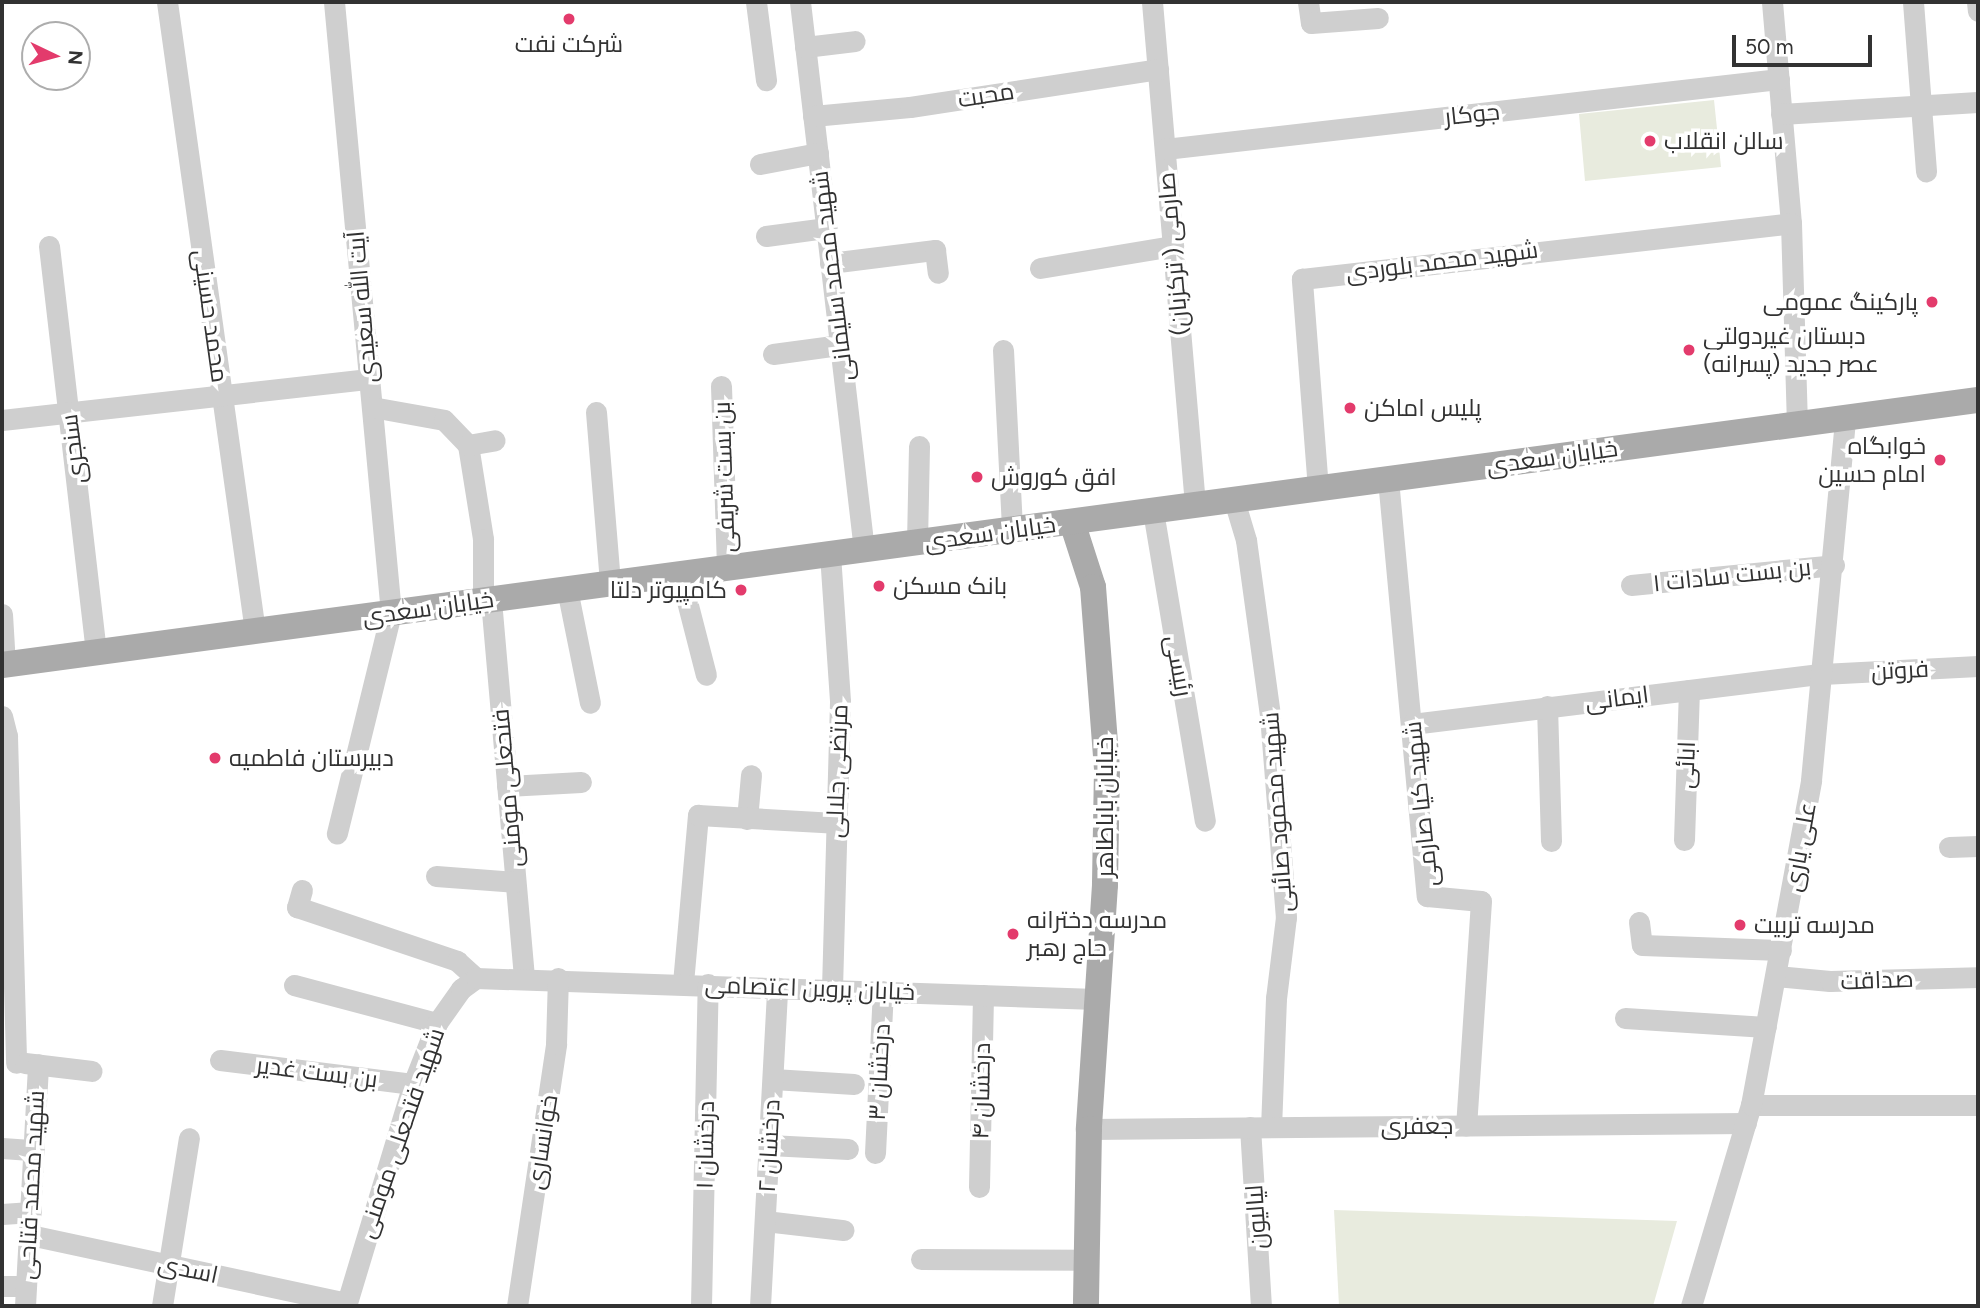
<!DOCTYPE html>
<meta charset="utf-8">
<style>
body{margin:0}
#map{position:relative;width:1980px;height:1308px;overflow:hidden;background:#fff;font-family:Figtree,Cairo,sans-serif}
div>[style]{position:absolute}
.green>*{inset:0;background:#e8ebde}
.minor>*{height:21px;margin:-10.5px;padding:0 10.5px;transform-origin:10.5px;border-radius:10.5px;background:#cfcfcf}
.major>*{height:26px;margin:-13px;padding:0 13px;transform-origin:13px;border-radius:13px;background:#aaa}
.dots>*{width:19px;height:19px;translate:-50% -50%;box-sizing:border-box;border:4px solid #fff;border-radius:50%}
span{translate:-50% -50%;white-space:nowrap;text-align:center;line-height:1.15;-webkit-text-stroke:7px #fff;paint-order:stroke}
.poi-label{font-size:24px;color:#323232}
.left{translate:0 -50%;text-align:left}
.right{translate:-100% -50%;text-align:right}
.street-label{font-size:24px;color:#323232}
.frame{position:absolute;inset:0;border:4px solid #323232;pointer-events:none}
.north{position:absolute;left:21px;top:21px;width:70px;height:70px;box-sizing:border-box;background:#fff;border:2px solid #adadad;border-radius:50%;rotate:95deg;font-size:19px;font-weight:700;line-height:28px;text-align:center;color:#323232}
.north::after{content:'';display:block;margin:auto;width:24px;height:32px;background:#e33b6c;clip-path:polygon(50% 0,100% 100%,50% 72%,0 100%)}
.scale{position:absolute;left:1732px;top:35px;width:140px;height:32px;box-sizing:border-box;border:4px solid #323232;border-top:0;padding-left:9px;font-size:21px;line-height:24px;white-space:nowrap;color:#323232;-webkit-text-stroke:5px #fff;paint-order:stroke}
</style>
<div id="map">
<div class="green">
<div style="clip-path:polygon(1714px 100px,1721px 167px,1585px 181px,1579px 114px)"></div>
<div style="clip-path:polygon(1334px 1210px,1677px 1221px,1653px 1306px,1339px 1306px)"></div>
</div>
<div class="minor">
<div style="left:167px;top:2px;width:635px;rotate:82.04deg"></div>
<div style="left:334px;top:2px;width:614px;rotate:84.67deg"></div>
<div style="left:391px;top:613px;width:227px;rotate:103.8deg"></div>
<div style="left:756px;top:2px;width:79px;rotate:82.7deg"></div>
<div style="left:800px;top:2px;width:552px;rotate:83.34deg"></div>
<div style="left:1152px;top:2px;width:505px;rotate:85.11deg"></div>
<div style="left:1308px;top:2px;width:21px;rotate:82deg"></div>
<div style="left:1311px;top:23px;width:67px;rotate:-4.3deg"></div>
<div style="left:1772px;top:2px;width:222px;rotate:85.1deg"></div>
<div style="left:1791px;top:223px;width:202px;rotate:88.3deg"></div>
<div style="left:1913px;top:2px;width:170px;rotate:85.6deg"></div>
<div style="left:1977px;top:2px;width:9px;rotate:84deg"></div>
<div style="left:805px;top:47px;width:50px;rotate:-6.8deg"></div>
<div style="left:1781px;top:114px;width:197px;rotate:-3.5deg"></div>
<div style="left:813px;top:116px;width:97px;rotate:-5.3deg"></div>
<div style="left:910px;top:107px;width:251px;rotate:-8.7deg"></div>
<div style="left:1165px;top:149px;width:618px;rotate:-6.5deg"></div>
<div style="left:760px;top:164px;width:59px;rotate:-10.7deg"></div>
<div style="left:766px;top:236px;width:61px;rotate:-7.6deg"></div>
<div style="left:49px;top:246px;width:409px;rotate:83.4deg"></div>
<div style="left:830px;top:263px;width:106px;rotate:-7.1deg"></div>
<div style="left:935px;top:250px;width:23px;rotate:83deg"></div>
<div style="left:1040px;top:268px;width:135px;rotate:-9.4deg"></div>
<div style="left:1003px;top:350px;width:180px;rotate:87.1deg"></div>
<div style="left:773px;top:354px;width:68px;rotate:-7.7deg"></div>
<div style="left:721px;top:386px;width:182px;rotate:88.1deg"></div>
<div style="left:372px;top:407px;width:73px;rotate:10.2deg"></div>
<div style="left:444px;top:420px;width:35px;rotate:46deg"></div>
<div style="left:468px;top:445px;width:95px;rotate:80.9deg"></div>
<div style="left:483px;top:539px;width:62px;rotate:90deg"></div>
<div style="left:596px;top:412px;width:172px;rotate:85.3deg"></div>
<div style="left:2px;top:420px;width:369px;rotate:-6.4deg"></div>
<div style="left:468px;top:445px;width:27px;rotate:-10deg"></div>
<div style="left:1388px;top:479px;width:419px;rotate:84.7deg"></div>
<div style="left:1427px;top:896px;width:54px;rotate:5.3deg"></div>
<div style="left:1481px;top:901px;width:225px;rotate:93.8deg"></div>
<div style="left:1318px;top:489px;width:211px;rotate:-94.4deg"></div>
<div style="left:1302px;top:279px;width:492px;rotate:-6.5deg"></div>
<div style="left:1234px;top:500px;width:42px;rotate:73.3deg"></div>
<div style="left:1246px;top:540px;width:177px;rotate:82.2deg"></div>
<div style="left:1270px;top:715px;width:203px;rotate:85.5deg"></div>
<div style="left:1286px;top:917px;width:82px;rotate:97deg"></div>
<div style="left:1276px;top:998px;width:129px;rotate:92.2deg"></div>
<div style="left:1153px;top:511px;width:314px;rotate:80.5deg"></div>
<div style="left:917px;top:542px;width:96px;rotate:-88.8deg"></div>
<div style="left:830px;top:554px;width:148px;rotate:86.1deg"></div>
<div style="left:840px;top:702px;width:287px;rotate:91.6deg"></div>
<div style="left:680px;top:574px;width:104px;rotate:75.6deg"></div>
<div style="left:1631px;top:585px;width:204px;rotate:-5.6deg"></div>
<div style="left:567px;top:589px;width:116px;rotate:78.6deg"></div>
<div style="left:491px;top:600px;width:378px;rotate:85deg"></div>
<div style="left:2px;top:614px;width:51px;rotate:86.6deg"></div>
<div style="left:1547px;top:706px;width:135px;rotate:88.3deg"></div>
<div style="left:2px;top:716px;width:21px;rotate:76deg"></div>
<div style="left:7px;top:736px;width:327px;rotate:88.4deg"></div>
<div style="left:1412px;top:724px;width:413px;rotate:-7deg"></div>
<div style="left:1822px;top:674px;width:156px;rotate:-2.9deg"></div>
<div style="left:507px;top:786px;width:74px;rotate:-3.1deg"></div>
<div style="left:747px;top:819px;width:44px;rotate:-84.8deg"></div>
<div style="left:1684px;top:840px;width:150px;rotate:-88.1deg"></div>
<div style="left:1949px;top:847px;width:29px;rotate:-2deg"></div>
<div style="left:436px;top:876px;width:79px;rotate:4.3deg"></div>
<div style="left:302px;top:890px;width:18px;rotate:106deg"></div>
<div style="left:297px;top:907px;width:169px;rotate:18.6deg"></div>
<div style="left:457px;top:961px;width:25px;rotate:42deg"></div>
<div style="left:1639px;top:922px;width:23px;rotate:83deg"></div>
<div style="left:1642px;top:945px;width:139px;rotate:2.1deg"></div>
<div style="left:1776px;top:976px;width:54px;rotate:5.3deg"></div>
<div style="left:1830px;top:981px;width:148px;rotate:-1.5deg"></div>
<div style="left:683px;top:983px;width:169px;rotate:-84.9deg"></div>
<div style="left:698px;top:815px;width:137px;rotate:3.3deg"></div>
<div style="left:294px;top:985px;width:148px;rotate:14.9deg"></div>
<div style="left:1625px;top:1018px;width:141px;rotate:3.7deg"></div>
<div style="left:220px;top:1060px;width:194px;rotate:7.1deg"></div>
<div style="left:25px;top:1063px;width:67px;rotate:6.8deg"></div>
<div style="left:773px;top:1079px;width:81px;rotate:3.5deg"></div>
<div style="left:1751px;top:1105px;width:227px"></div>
<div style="left:1250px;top:1127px;width:179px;rotate:86.5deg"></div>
<div style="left:1089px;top:1129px;width:657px;rotate:-0.52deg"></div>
<div style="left:769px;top:1145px;width:79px;rotate:2.9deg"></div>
<div style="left:2px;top:1148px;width:32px;rotate:4deg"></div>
<div style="left:875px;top:1153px;width:162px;rotate:-87.2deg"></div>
<div style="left:979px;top:1187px;width:192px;rotate:-88.8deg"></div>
<div style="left:2px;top:1214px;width:29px;rotate:-4deg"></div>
<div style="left:765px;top:1221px;width:79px;rotate:6.6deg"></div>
<div style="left:30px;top:1235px;width:324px;rotate:12.1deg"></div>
<div style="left:921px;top:1259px;width:165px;rotate:0.3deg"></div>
<div style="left:2px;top:1286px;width:24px"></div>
<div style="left:25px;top:1306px;width:242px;rotate:-86.9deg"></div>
<div style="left:162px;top:1306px;width:170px;rotate:-80.9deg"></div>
<div style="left:346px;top:1306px;width:232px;rotate:-73.2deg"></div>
<div style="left:413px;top:1084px;width:66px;rotate:-68.5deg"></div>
<div style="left:437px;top:1023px;width:42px;rotate:-54.8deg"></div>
<div style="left:461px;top:989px;width:19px;rotate:-36deg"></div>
<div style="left:476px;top:978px;width:620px;rotate:1.94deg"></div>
<div style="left:517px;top:1306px;width:265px;rotate:-81.5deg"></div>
<div style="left:556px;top:1044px;width:66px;rotate:-88.3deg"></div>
<div style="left:701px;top:1306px;width:322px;rotate:-88.8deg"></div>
<div style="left:760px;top:1306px;width:319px;rotate:-86.9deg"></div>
<div style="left:1691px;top:1306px;width:210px;rotate:-73.4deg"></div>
<div style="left:1751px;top:1105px;width:330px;rotate:-79.5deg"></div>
<div style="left:1811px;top:780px;width:364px;rotate:-84.6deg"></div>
</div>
<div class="major">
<div style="left:1072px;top:522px;width:68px;rotate:72.1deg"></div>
<div style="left:1093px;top:587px;width:182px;rotate:85.6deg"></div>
<div style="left:1107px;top:768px;width:117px;rotate:91deg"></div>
<div style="left:1105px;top:885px;width:245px;rotate:93.8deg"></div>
<div style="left:1089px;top:1129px;width:177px;rotate:91deg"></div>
<div style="left:2px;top:665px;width:1994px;rotate:-7.64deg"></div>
</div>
<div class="dots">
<div style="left:569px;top:19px;background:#e33b6c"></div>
<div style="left:1650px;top:141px;background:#e33b6c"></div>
<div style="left:1932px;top:302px;background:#e33b6c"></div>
<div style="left:1689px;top:350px;background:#e33b6c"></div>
<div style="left:1350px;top:408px;background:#e33b6c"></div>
<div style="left:1940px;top:460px;background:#e33b6c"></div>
<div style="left:977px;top:477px;background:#e33b6c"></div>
<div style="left:879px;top:586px;background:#e33b6c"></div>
<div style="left:741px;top:590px;background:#e33b6c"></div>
<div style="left:215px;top:758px;background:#e33b6c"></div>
<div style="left:1740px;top:925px;background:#e33b6c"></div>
<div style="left:1013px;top:934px;background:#e33b6c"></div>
</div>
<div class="poi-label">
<span style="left:569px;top:44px">شرکت نفت</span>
<span class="left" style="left:1664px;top:141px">سالن انقلاب</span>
<span class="right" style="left:1918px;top:302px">پارکینگ عمومی</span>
<span class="left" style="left:1703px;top:350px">دبستان غیردولتی<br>عصر جدید (پسرانه)</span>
<span class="left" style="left:1364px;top:408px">پلیس اماکن</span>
<span class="right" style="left:1926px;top:460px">خوابگاه<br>امام حسین</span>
<span class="left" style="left:991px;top:477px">افق کوروش</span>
<span class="left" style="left:893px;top:586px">بانک مسکن</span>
<span class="right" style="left:727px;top:590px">کامپیوتر دلتا</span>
<span class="left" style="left:229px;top:758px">دبیرستان فاطمیه</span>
<span class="left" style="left:1027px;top:934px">مدرسه دخترانه<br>حاج رهبر</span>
<span class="left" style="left:1754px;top:925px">مدرسه تربیت</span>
</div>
<div class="street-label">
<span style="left:986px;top:95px;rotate:-9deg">محبت</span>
<span style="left:1472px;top:114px;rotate:-6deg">جوکار</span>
<span style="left:1173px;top:254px;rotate:-95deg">صارمی ( ترکزبان)</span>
<span style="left:1442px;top:261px;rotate:-7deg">شهید محمد بلوردی</span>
<span style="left:832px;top:276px;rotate:-97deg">شهید محمد سلیمانی</span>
<span style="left:362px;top:307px;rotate:-95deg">آیت الله سعیدی</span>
<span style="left:211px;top:316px;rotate:82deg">محمد حسینی</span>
<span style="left:73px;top:449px;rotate:-97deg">سنجری</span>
<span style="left:1552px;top:457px;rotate:-8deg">خیابان سعدی</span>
<span style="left:724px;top:477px;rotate:-92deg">بن بست شریفی</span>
<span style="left:990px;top:533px;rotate:-8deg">خیابان سعدی</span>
<span style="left:1732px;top:575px;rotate:-6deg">بن بست سادات ۱</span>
<span style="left:428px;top:608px;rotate:-8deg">خیابان سعدی</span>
<span style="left:1179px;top:666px;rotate:80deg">رئیسی</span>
<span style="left:1900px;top:670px;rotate:-3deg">فروتن</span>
<span style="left:1617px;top:698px;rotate:-7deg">ایمانی</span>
<span style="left:1686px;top:765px;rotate:-88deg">ابائی</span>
<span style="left:837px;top:771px;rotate:-88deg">مرتضی جلالی</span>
<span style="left:507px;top:788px;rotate:-95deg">فتحعلی مومنی</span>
<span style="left:1421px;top:804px;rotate:-96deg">شهید کیا صارمی</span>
<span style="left:1105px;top:807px;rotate:-90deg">خیابان باباطاهر</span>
<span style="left:1277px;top:812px;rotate:-94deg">شهید محمود صائبی</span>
<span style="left:1800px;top:847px;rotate:-80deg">علی یاری</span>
<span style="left:1877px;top:980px;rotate:-2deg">صداقت</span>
<span style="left:810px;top:988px;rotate:2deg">خیابان پروین اعتصامی</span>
<span style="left:317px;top:1072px;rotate:7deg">بن بست غدیر</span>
<span style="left:879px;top:1072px;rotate:-87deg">درخشان ۳</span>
<span style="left:981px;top:1091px;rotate:-89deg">درخشان ۴</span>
<span style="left:1417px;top:1126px">جعفری</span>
<span style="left:401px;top:1133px;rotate:-71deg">شهید فتحعلی مومنی</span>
<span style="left:542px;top:1142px;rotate:-81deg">خوانساری</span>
<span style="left:705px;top:1145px;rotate:-89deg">درخشان ۱</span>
<span style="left:769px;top:1146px;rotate:-87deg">درخشان ۲</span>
<span style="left:31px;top:1185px;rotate:-87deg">شهید محمد فتاحی</span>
<span style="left:1256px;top:1217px;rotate:-94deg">لیالیون</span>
<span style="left:188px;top:1269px;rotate:12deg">اسدی</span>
</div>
<div class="frame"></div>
<div class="north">N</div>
<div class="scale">50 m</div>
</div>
